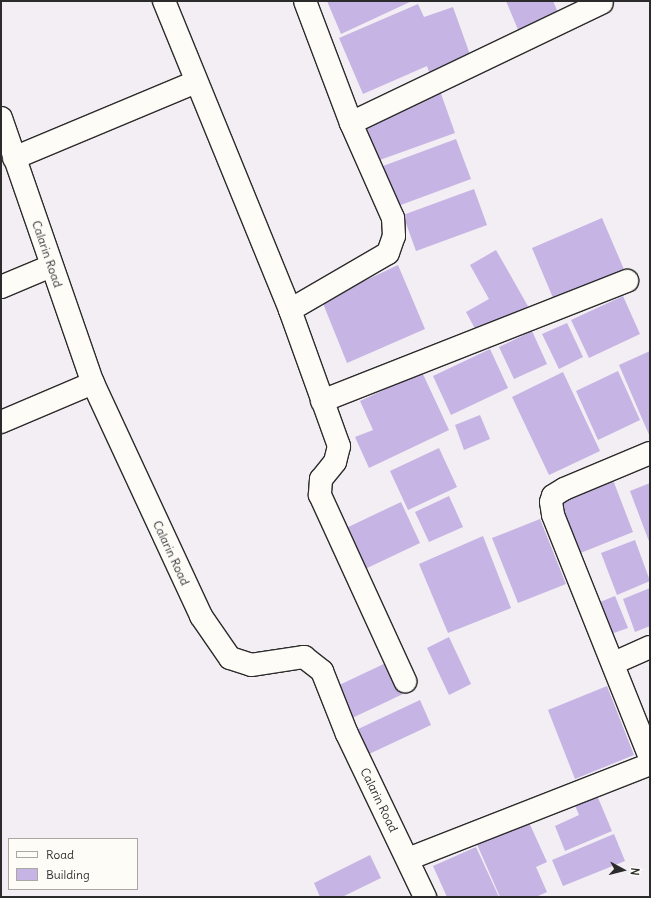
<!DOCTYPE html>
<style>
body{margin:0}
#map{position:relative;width:651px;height:898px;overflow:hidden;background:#f2eef3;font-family:Delius,sans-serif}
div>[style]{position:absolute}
.building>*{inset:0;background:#c6b4e4}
.roads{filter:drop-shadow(1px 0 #2b2b2b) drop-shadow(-1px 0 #2b2b2b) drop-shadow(0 1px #2b2b2b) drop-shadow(0 -1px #2b2b2b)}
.minor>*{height:22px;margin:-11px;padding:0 11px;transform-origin:11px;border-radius:11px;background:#fdfcf7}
span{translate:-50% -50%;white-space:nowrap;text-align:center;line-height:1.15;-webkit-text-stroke:3px #fdfcf7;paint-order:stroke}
.street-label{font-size:12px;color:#2b2b2b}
.frame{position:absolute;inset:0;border:2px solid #2b2b2b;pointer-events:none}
.legend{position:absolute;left:8px;top:838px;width:130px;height:52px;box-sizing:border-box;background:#fdfcf7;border:1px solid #a9a8a5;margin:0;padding:5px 7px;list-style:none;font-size:12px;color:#2b2b2b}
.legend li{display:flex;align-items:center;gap:8px;height:20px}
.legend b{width:20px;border:1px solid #a9a8a5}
.north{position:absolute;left:603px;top:850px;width:40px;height:40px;-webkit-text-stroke:3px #fdfcf7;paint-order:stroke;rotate:97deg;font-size:11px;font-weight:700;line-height:16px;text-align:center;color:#2b2b2b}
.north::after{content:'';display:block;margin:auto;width:14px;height:18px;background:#2b2b2b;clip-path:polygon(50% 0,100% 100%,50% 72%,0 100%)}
</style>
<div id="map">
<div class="building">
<div style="clip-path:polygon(327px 1px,412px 1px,341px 34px)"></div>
<div style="clip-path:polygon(506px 1px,553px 1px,559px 15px,519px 32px)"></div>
<div style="clip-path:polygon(418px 4px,424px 17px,453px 7px,473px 63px,431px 78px,427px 66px,363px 94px,339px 38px)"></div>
<div style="clip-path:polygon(440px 91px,455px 133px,377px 161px,362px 119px)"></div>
<div style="clip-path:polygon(456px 139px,471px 179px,398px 206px,383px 166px)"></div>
<div style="clip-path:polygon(474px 189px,487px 225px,416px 251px,403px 215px)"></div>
<div style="clip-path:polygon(602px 218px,626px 274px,556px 305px,532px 248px)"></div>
<div style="clip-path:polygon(496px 250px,529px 308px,479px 336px,466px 312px,489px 299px,470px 265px)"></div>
<div style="clip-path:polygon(398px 265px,425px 329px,347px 363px,322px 301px)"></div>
<div style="clip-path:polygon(623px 296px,640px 334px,589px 358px,571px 320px)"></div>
<div style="clip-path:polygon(567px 323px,583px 357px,559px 369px,542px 334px)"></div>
<div style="clip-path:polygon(532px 331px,547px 364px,514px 379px,499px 347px)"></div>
<div style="clip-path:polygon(490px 349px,508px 388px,451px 415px,433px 376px)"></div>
<div style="clip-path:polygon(650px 351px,650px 437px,619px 365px)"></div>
<div style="clip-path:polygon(618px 371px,640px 420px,598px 440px,576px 391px)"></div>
<div style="clip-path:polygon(422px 372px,449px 430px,369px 468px,355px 437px,373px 430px,360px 401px)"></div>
<div style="clip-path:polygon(563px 372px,600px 451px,549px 475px,512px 397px)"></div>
<div style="clip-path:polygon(480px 415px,490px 439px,464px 450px,455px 425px)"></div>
<div style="clip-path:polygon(439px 448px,457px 487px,408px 510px,390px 471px)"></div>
<div style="clip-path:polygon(613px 480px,633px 532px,578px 554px,558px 501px)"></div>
<div style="clip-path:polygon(650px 483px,650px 544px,630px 491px)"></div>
<div style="clip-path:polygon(449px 496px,463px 527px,429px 542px,415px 512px)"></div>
<div style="clip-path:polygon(401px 502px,420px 543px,363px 570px,344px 529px)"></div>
<div style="clip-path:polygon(540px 519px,566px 584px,518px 603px,492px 538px)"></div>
<div style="clip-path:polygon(483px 536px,511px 608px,448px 633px,419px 564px)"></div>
<div style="clip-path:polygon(635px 540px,650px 581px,617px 595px,601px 553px)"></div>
<div style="clip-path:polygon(650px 588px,650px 626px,635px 632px,623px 599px)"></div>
<div style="clip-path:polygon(615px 596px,628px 628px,608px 635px,595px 604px)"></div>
<div style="clip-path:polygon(449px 637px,471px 684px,449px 695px,427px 648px)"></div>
<div style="clip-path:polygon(388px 662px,403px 694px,350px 719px,335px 687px)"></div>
<div style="clip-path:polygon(607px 686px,634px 755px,575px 779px,548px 710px)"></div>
<div style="clip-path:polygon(420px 700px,431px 725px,367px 755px,356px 730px)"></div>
<div style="clip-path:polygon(596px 793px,612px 831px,565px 851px,555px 826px,579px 815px,574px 803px)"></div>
<div style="clip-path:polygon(527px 818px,547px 862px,536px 867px,547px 892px,536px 897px,500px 897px,476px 842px)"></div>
<div style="clip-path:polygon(614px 834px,625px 861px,563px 886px,552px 860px)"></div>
<div style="clip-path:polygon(476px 847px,499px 897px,447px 897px,433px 866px)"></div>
<div style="clip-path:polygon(370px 855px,381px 878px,342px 897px,320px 897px,314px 883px)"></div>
</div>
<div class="roads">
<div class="minor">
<div style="left:164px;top:1px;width:334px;rotate:67.8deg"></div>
<div style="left:290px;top:310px;width:145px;rotate:70.2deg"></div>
<div style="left:339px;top:446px;width:16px;rotate:104deg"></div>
<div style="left:335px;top:462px;width:22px;rotate:129deg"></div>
<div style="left:321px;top:479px;width:16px;rotate:94deg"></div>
<div style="left:320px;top:495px;width:205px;rotate:65.4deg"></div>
<div style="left:1px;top:118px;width:281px;rotate:70.9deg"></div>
<div style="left:93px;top:383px;width:257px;rotate:65.1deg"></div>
<div style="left:201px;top:616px;width:51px;rotate:55.4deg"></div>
<div style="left:230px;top:658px;width:22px;rotate:18deg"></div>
<div style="left:251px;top:665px;width:54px;rotate:-8.6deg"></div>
<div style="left:304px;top:657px;width:23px;rotate:38deg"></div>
<div style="left:322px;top:671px;width:68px;rotate:68.4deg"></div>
<div style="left:347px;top:734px;width:181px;rotate:64.4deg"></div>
<div style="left:351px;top:123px;width:278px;rotate:-25.6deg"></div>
<div style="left:14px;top:158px;width:197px;rotate:-22.7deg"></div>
<div style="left:1px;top:287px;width:54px;rotate:-22.8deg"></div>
<div style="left:290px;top:310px;width:113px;rotate:-30.2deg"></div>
<div style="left:388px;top:253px;width:18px;rotate:-71deg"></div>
<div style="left:394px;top:236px;width:18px;rotate:-93deg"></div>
<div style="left:393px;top:218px;width:104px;rotate:-113.9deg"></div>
<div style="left:351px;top:123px;width:130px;rotate:-110.7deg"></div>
<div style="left:322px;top:401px;width:328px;rotate:-21.5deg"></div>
<div style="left:1px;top:422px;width:100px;rotate:-23deg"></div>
<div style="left:650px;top:453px;width:93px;rotate:157.3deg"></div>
<div style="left:564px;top:489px;width:13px;rotate:148deg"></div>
<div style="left:553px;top:496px;width:6px;rotate:108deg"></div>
<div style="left:551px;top:502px;width:13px;rotate:81deg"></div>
<div style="left:553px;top:515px;width:261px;rotate:68.2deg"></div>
<div style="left:614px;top:663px;width:39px;rotate:-24deg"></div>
<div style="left:408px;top:859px;width:260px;rotate:-21.4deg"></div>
</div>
</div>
<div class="street-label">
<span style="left:47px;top:254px;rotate:71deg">Calarin Road</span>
<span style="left:171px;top:553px;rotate:65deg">Calarin Road</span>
<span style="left:379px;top:800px;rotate:64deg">Calarin Road</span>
</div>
<div class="frame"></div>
<ul class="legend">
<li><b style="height:5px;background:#fdfcf7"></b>Road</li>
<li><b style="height:11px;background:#c6b4e4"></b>Building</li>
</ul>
<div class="north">N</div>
</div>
